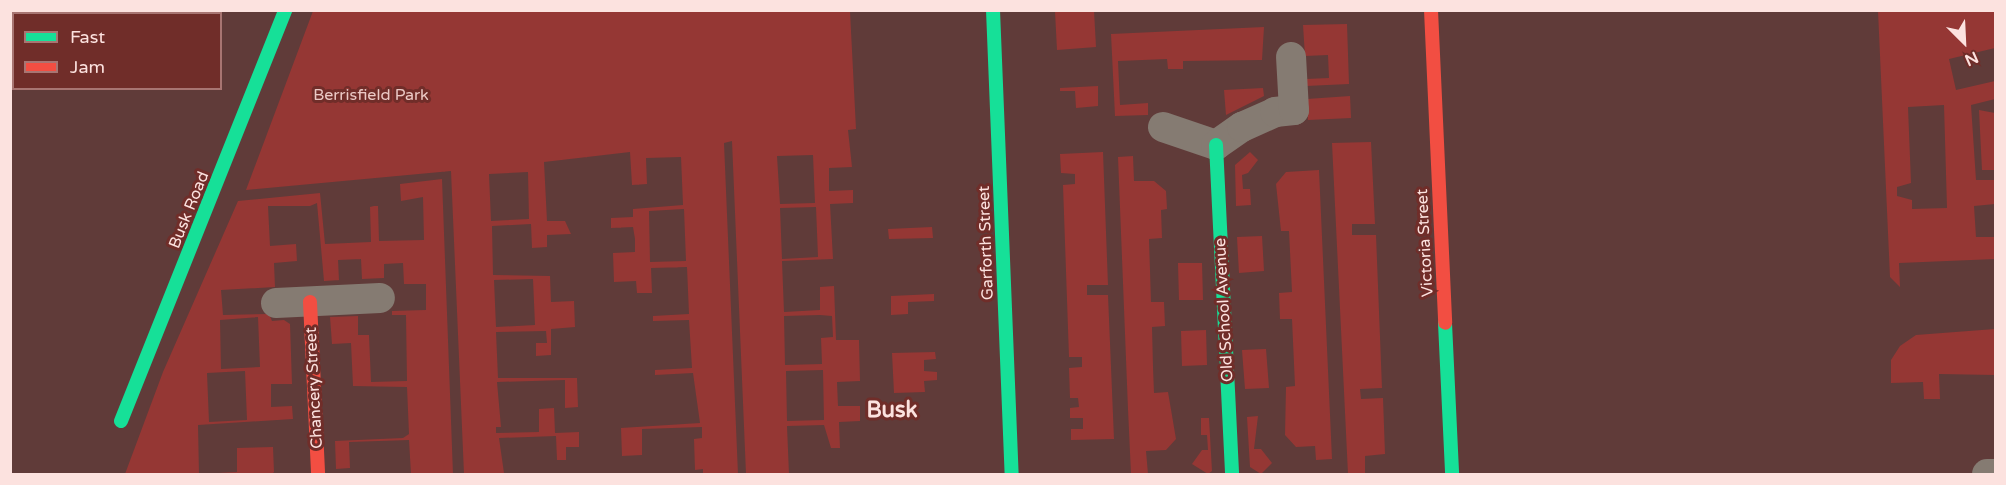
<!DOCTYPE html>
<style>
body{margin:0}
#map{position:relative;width:2006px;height:485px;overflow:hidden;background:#603b39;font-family:"Varela Round",sans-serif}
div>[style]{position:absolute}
.green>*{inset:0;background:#953734}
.street>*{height:30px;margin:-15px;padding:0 15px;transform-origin:15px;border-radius:15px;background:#857b72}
.fast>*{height:14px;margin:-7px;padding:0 7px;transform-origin:7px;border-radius:7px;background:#16e098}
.jam>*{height:14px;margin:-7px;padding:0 7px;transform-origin:7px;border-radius:7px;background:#f24e42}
span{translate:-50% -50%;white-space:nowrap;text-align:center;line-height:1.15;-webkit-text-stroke:6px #702d29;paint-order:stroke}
.park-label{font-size:16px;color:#ebc9c5}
.street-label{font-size:16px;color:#fce2df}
.district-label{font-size:22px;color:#fce2df;font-weight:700}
.frame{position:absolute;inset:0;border:12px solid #fce2df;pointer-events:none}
.legend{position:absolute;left:12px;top:12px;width:210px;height:78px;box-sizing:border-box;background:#702d29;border:2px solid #a87572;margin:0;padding:8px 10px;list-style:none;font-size:18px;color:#fce2df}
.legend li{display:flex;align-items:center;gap:12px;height:30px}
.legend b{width:30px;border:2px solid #a87572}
.north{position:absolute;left:1934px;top:12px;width:60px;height:60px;-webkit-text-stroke:4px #702d29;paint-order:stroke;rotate:156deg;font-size:16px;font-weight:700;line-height:24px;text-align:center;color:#fce2df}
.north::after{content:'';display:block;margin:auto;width:21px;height:27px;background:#fce2df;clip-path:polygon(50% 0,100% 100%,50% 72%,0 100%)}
</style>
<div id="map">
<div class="green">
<div style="clip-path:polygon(evenodd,313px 11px,850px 11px,856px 129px,848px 130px,852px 167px,829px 168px,829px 191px,853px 190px,853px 203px,830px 204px,833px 259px,782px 261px,784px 312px,820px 310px,820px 287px,834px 286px,836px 340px,859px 340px,860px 381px,837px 382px,838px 406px,860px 406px,860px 421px,839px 422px,840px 448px,831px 448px,824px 425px,787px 426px,789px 474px,746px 474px,732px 141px,724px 143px,738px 474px,703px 474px,703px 469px,695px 470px,694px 439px,702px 438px,702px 427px,642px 429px,642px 455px,622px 456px,621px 428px,700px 423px,693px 373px,655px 375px,655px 370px,692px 368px,689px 320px,653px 321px,653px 316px,689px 314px,687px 267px,651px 268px,652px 293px,637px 293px,636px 281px,614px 282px,613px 253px,635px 252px,635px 239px,633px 227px,611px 228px,611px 218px,633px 217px,633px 209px,683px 205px,681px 157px,646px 158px,647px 184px,632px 185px,630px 152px,544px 162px,547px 221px,565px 221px,571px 234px,547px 235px,547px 247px,532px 248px,531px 224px,492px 226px,493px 275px,550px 276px,551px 302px,574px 301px,575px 327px,551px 329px,551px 355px,536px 356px,536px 343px,547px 343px,546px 331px,496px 332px,498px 378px,577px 378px,578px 407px,565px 408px,565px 380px,497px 382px,501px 427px,496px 427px,496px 433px,539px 432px,539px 409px,554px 408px,555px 433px,579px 432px,579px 447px,566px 447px,566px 460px,557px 460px,556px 436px,499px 438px,504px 473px,464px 474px,451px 171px,246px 190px,313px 11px,813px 155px,815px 203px,780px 204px,777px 156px,813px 155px,313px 11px,528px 172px,529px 219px,491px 221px,489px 174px,528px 172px,313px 11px,816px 207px,818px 257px,782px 259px,780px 208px,816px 207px,313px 11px,684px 209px,686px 261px,650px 262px,649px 211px,684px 209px,313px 11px,533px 279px,535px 325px,496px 327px,494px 280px,533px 279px,313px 11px,820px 315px,832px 316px,833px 337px,821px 338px,822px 364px,785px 365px,784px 316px,820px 315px,313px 11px,823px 370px,824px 420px,787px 421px,786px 371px,823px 370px)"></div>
<div style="clip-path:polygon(1055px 11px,1094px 11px,1096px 47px,1057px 50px)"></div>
<div style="clip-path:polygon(evenodd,1878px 11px,1995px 11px,1995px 48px,1949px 59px,1956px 90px,1995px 81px,1995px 99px,1971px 105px,1976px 180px,1996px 180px,1995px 204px,1974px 206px,1976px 237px,1995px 237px,1995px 259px,1899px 263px,1900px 287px,1890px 277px,1878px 11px,1944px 105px,1947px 208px,1912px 209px,1912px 200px,1897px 196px,1897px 187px,1911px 183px,1908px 107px,1944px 105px)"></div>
<div style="clip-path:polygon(1347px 24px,1349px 84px,1306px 86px,1306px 79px,1329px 78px,1328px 55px,1305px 56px,1303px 25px)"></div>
<div style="clip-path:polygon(1264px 27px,1262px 60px,1183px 61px,1183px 69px,1168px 69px,1167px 59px,1118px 61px,1120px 105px,1148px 103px,1148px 115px,1115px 116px,1111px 34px)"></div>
<div style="clip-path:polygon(1098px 86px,1098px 106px,1076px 108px,1075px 91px,1060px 91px,1060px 88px)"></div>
<div style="clip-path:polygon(1263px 88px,1264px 96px,1226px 115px,1224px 90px)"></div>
<div style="clip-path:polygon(1350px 96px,1351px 118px,1308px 120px,1307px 99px)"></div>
<div style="clip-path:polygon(1979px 110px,1995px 113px,1995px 170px,1982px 170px)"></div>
<div style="clip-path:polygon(1371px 142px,1375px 224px,1352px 224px,1352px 235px,1376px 235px,1382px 388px,1360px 389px,1361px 399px,1383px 398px,1385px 454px,1365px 456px,1365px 474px,1348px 474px,1332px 143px)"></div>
<div style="clip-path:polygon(1103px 152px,1108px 285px,1087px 285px,1087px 295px,1108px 295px,1114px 439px,1071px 440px,1071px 429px,1083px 429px,1083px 418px,1070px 418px,1070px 408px,1079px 407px,1078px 398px,1070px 398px,1069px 368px,1082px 367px,1082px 357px,1069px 357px,1063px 185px,1075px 184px,1075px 174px,1061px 173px,1060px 154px)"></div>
<div style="clip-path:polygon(1250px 152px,1258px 160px,1248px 173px,1242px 175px,1243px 189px,1250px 189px,1251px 205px,1236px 206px,1235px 165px)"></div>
<div style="clip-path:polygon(1133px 156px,1134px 181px,1154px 181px,1166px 191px,1167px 209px,1161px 210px,1162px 238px,1149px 239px,1151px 302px,1164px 302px,1165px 326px,1152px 327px,1153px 367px,1154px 393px,1168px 392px,1176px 439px,1166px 450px,1146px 451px,1148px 474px,1131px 474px,1128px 409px,1118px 157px)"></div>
<div style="clip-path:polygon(1319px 170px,1332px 459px,1316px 460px,1315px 446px,1296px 447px,1285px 435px,1286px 387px,1295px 386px,1292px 319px,1280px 319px,1279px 293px,1292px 292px,1289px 231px,1281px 231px,1276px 184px,1286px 172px)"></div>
<div style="clip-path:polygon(evenodd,442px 179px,453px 474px,411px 474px,409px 440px,349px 442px,350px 468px,336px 469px,335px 441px,403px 438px,409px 434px,407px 387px,353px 386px,351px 343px,332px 344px,330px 317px,358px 316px,358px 335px,369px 335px,371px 382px,407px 381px,406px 315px,392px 315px,392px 311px,426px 310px,426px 284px,404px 284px,403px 263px,384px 264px,384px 278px,362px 279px,361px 259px,338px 260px,339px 280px,324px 281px,317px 203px,310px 206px,268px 206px,270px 246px,296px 244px,297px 261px,274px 263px,275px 287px,221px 290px,223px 315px,269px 314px,272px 321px,284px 320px,290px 324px,292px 384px,271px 384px,271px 407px,292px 406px,293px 419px,198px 425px,199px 474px,237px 472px,237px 448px,273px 447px,274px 472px,272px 474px,125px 474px,163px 372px,238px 201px,320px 193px,325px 244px,371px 242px,370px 207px,374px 206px,378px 206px,379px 241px,424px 240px,423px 197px,401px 201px,400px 184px,442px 179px,258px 317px,260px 367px,221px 369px,220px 320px,258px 317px,442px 179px,245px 371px,247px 420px,209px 422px,207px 373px,245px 371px)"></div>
<div style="clip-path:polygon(932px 227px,933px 238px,889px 239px,888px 229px)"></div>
<div style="clip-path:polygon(1262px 236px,1264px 271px,1239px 273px,1237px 237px)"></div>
<div style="clip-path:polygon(1178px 263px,1202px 263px,1203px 300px,1179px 300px)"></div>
<div style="clip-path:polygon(934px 294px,934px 301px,908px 302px,908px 314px,891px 315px,891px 296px)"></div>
<div style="clip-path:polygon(1995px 329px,1995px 375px,1939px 374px,1940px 399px,1924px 399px,1923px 382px,1891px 383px,1891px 360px,1900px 346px,1916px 335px)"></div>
<div style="clip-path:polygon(1206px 330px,1207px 365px,1182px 366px,1181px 331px)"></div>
<div style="clip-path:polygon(1266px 349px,1269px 388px,1245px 389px,1242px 350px)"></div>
<div style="clip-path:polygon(935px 352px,936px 359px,924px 360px,924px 371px,937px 372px,937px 380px,924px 381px,925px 392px,894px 393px,892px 353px)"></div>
<div style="clip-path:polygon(1258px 416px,1254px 449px,1261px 449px,1272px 463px,1261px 474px,1250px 467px,1247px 417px)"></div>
<div style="clip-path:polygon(1201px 418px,1209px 418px,1212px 471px,1208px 474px,1192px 464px,1202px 450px,1208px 450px,1207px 435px,1201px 435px)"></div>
</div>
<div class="street">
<div style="left:1163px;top:127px;width:56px;rotate:18.8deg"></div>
<div style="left:1216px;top:145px;width:32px;rotate:-35deg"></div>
<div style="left:1242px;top:127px;width:36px;rotate:-24deg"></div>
<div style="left:1275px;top:112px;width:19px;rotate:-6deg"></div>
<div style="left:1294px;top:110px;width:53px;rotate:-93.2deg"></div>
<div style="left:276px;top:303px;width:104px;rotate:-2.8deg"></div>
<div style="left:1987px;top:474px;width:9px"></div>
</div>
<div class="fast">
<div style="left:993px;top:10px;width:464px;rotate:87.7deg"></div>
<div style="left:1216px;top:145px;width:329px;rotate:87.2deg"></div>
<div style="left:1445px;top:323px;width:151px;rotate:87.3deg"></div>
<div style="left:121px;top:421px;width:443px;rotate:-68.2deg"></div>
</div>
<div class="jam">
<div style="left:1431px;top:10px;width:313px;rotate:87.4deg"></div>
<div style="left:310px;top:302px;width:172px;rotate:87.3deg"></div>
</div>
<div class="park-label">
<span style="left:371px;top:95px">Berrisfield Park</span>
</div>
<div class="street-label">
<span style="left:189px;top:210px;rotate:-68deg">Busk Road</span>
<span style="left:986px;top:243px;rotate:-92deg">Garforth Street</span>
<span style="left:1425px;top:243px;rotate:-93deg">Victoria Street</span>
<span style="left:1224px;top:310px;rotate:-93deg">Old School Avenue</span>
<span style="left:314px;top:388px;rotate:-93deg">Chancery Street</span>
</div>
<div class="district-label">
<span style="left:892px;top:411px">Busk</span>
</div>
<div class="frame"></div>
<ul class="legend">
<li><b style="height:8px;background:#16e098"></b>Fast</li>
<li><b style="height:8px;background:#f24e42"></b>Jam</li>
</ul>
<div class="north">N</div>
</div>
